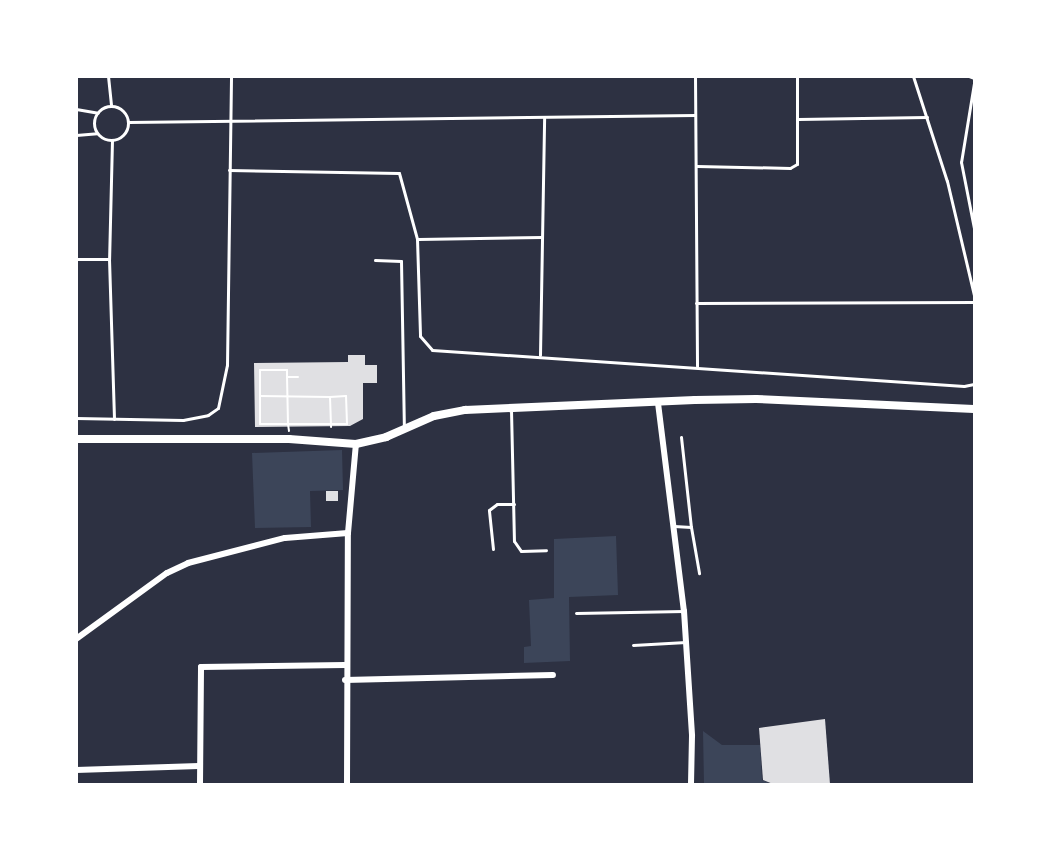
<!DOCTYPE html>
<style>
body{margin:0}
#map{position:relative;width:1051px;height:861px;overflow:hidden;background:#2d3142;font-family:"DejaVu Sans",sans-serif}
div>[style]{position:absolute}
.green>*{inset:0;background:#3c4559}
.building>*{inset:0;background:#e0e0e3}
.path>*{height:2px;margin:-1px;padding:0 1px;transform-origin:1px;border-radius:1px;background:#fff}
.service>*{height:3px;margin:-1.5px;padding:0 1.5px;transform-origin:1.5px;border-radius:1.5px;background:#fff}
.service>.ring{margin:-1.5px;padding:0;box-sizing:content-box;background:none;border:3px solid #fff;border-radius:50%}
.minor>*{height:6px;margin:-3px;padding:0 3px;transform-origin:3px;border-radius:3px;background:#fff}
.tertiary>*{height:8px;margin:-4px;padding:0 4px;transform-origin:4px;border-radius:4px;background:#fff}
span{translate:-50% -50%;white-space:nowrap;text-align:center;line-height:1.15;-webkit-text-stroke:4.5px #fff;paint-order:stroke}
.frame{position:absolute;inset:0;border:78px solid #fff;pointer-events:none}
</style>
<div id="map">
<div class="green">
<div style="clip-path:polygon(342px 450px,343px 490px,310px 491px,311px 527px,255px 528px,252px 453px)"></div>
<div style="clip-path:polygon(616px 536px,618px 595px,569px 597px,570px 661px,524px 663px,524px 647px,531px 646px,529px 600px,554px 598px,554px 539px)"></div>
<div style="clip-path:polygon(703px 731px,722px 745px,760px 745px,762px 780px,772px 784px,704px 784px)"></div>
</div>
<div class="building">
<div style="clip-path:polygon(348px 355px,365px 355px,365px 365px,377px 365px,377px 383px,363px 383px,363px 419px,350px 426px,255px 427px,254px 363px,348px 362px)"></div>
<div style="clip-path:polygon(326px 491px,338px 491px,338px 501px,326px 501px)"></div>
<div style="clip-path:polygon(825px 719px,830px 784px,773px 784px,763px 780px,759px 728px)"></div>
</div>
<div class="path">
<div style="left:287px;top:377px;width:11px"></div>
<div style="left:260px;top:396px;width:70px;rotate:0.8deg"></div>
<div style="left:330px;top:397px;width:30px;rotate:88deg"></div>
<div style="left:289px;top:431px;width:7px;rotate:-98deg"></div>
<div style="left:288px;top:424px;width:47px;rotate:-91.2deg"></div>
<div style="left:287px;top:377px;width:7px;rotate:-90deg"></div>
<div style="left:287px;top:370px;width:27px;rotate:180deg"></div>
<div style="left:260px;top:370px;width:54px;rotate:90deg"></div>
<div style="left:260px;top:424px;width:87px"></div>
<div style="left:347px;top:424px;width:28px;rotate:-92deg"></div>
<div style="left:346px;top:396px;width:16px;rotate:176deg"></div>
</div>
<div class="service">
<div style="left:108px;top:76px;width:30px;rotate:84deg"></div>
<div style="left:695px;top:76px;width:290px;rotate:89.6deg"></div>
<div style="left:913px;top:76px;width:110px;rotate:72.1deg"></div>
<div style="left:947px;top:181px;width:117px;rotate:76.7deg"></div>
<div style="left:969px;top:76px;width:5px;rotate:22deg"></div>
<div style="left:974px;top:83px;width:80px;rotate:99.3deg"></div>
<div style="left:961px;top:162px;width:67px;rotate:78.9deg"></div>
<div class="ring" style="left:94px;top:106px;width:31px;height:31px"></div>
<div style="left:76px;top:109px;width:22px;rotate:10deg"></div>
<div style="left:798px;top:119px;width:129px;rotate:-0.9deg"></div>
<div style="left:128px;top:122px;width:567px;rotate:-0.71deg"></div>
<div style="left:76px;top:135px;width:21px;rotate:-5deg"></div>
<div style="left:112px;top:140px;width:119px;rotate:91.4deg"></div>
<div style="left:109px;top:259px;width:160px;rotate:88.2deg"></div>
<div style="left:697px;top:166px;width:93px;rotate:1.2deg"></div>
<div style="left:790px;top:168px;width:8px;rotate:-30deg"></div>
<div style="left:797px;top:164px;width:88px;rotate:-90deg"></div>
<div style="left:229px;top:170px;width:170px;rotate:1deg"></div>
<div style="left:399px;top:173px;width:68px;rotate:74.7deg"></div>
<div style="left:417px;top:239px;width:97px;rotate:88.2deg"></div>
<div style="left:420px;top:336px;width:18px;rotate:49deg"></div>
<div style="left:432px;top:350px;width:533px;rotate:3.87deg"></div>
<div style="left:964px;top:386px;width:10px;rotate:-11deg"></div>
<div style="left:418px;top:239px;width:124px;rotate:-0.9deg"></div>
<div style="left:76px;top:259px;width:33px"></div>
<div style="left:375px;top:260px;width:26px;rotate:2deg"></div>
<div style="left:401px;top:261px;width:167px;rotate:89deg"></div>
<div style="left:696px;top:303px;width:278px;rotate:-0.2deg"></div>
<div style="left:540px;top:355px;width:237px;rotate:-89deg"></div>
<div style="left:511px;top:410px;width:131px;rotate:88.7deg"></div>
<div style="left:514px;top:541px;width:12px;rotate:55deg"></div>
<div style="left:521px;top:551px;width:25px;rotate:-2deg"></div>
<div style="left:76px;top:418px;width:107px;rotate:1.1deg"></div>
<div style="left:183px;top:420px;width:25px;rotate:-11deg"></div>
<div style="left:208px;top:415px;width:12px;rotate:-35deg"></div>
<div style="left:218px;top:408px;width:44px;rotate:-78.2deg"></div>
<div style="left:227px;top:365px;width:289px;rotate:-89.2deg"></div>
<div style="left:681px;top:437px;width:91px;rotate:83.7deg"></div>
<div style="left:674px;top:526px;width:17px;rotate:3deg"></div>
<div style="left:691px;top:527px;width:47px;rotate:80.1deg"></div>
<div style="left:493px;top:549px;width:39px;rotate:-96deg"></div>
<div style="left:489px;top:510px;width:10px;rotate:-37deg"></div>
<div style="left:497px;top:504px;width:17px"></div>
<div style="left:576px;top:613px;width:108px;rotate:-1.1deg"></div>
<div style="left:633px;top:645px;width:53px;rotate:-3.2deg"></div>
</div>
<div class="minor">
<div style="left:658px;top:403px;width:210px;rotate:82.9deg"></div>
<div style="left:684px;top:611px;width:125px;rotate:86.3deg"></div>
<div style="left:692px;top:736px;width:48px;rotate:91.2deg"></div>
<div style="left:76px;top:639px;width:112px;rotate:-36deg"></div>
<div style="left:167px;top:573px;width:23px;rotate:-25deg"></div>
<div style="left:188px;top:563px;width:100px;rotate:-14.5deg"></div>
<div style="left:285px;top:538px;width:63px;rotate:-4.5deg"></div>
<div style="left:345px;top:680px;width:208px;rotate:-1.4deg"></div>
<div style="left:76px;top:770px;width:123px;rotate:-1.9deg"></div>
<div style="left:200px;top:784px;width:117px;rotate:-89.5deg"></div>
<div style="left:201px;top:667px;width:144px;rotate:-0.8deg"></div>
<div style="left:347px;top:784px;width:251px;rotate:-89.8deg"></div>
<div style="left:348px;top:533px;width:89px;rotate:-84.9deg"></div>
</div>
<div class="tertiary">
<div style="left:76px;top:439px;width:213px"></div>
<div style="left:289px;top:439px;width:67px;rotate:4.3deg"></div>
<div style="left:356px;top:444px;width:31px;rotate:-13deg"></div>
<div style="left:386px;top:437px;width:52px;rotate:-23.6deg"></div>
<div style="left:434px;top:416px;width:32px;rotate:-11deg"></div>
<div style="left:465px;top:410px;width:230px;rotate:-2.5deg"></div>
<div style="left:695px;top:400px;width:61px;rotate:-0.9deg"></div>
<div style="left:756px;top:399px;width:218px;rotate:2.6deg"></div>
</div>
<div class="frame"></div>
</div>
